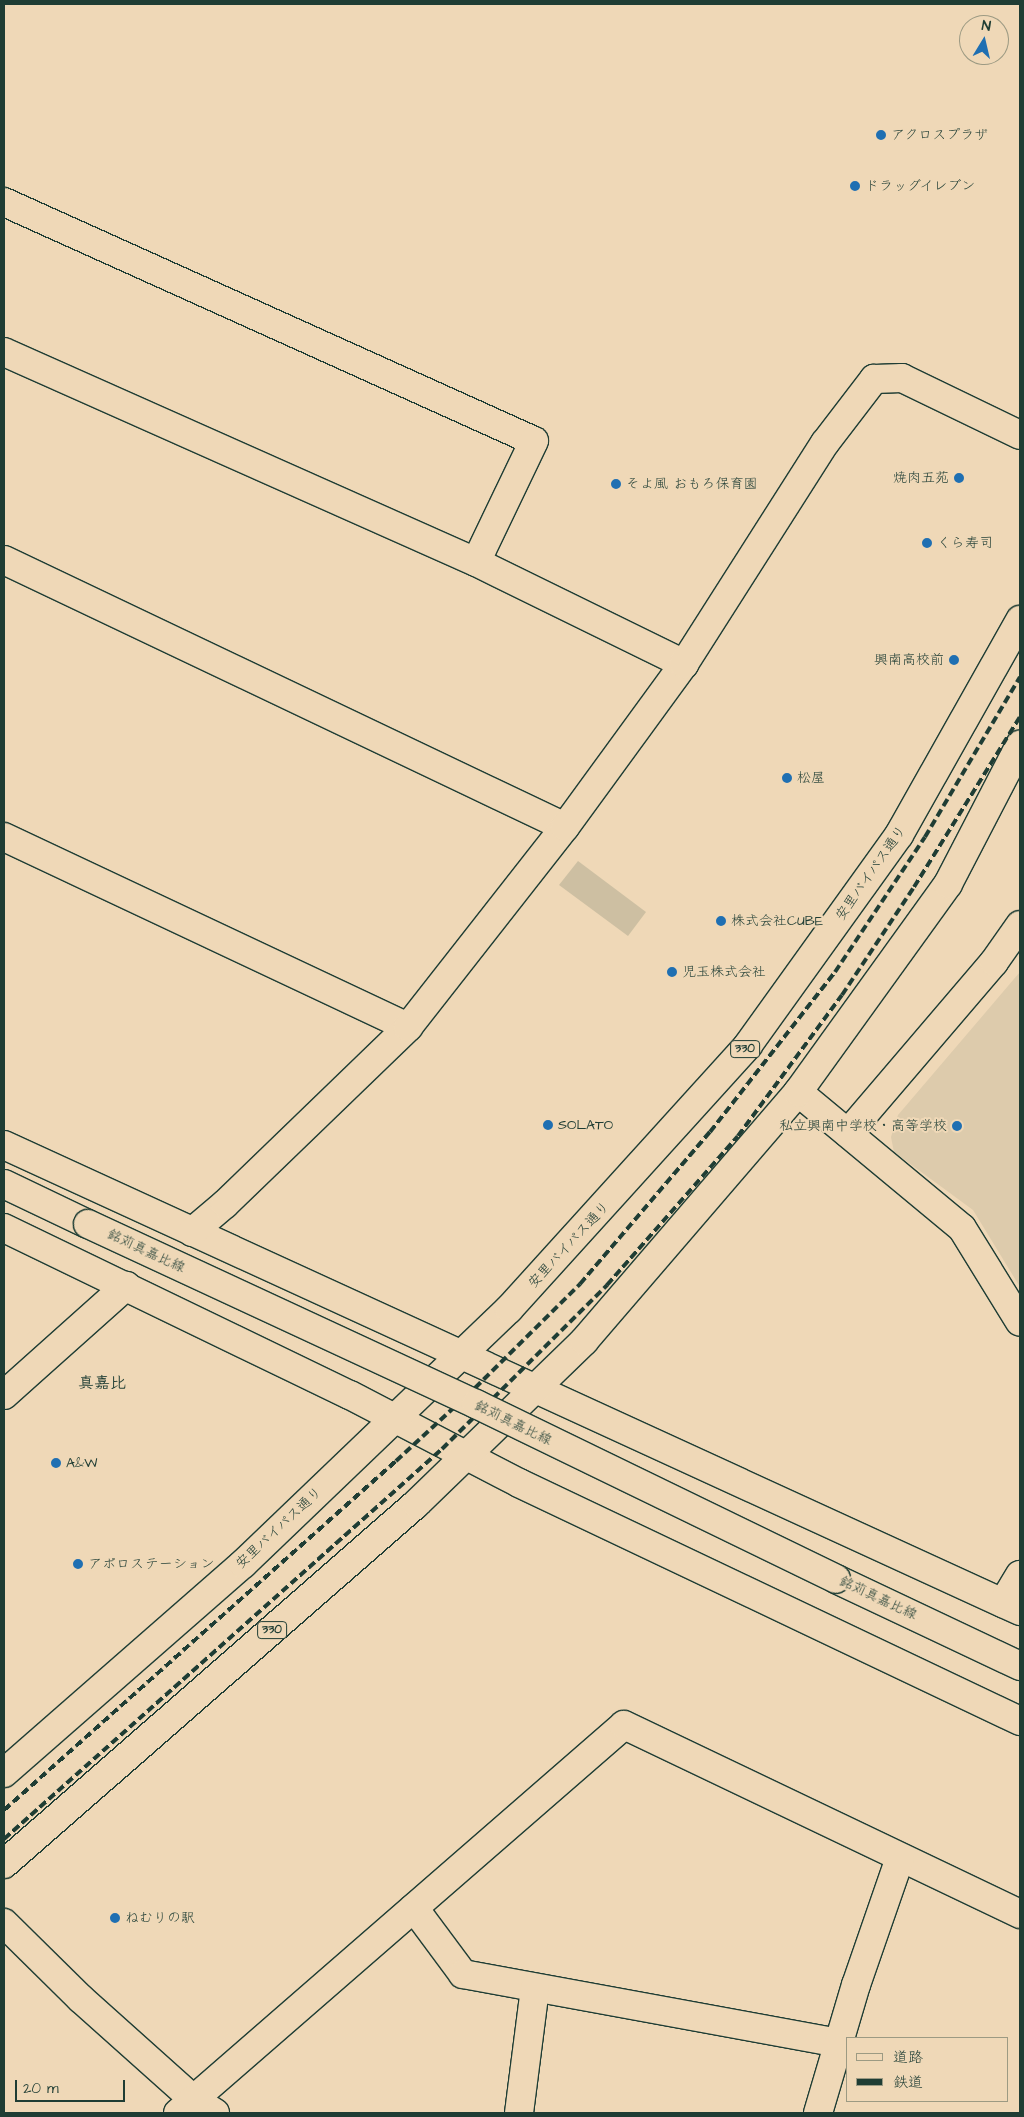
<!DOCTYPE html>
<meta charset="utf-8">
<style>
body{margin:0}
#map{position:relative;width:1024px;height:2117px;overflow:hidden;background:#efd8b7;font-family:"Architects Daughter","Klee One",sans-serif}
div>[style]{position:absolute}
.built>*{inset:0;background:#ddcbac}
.green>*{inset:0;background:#cdbfa2}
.roads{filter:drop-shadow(1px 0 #1f3d34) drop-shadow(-1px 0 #1f3d34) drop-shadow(0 1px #1f3d34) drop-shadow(0 -1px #1f3d34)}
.minor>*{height:28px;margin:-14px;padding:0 14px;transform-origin:14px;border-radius:14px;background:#efd8b7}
.highway>*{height:28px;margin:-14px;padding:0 14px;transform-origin:14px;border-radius:14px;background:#efd8b7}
.rail>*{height:4px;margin-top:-2px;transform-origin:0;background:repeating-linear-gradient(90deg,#1f3d34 0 8px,transparent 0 12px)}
.bridges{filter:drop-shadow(1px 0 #1f3d34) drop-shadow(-1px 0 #1f3d34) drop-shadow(0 1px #1f3d34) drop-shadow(0 -1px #1f3d34)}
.minor-bridge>*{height:28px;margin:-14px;padding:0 14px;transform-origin:14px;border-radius:14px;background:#efd8b7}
.dots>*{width:14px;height:14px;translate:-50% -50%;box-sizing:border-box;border:2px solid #efd8b7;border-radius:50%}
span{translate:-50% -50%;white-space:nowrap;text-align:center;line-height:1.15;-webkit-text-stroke:4px #efd8b7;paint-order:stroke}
.shield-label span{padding:1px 4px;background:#efd8b7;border:1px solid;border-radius:4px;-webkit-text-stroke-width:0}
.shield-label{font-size:12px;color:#1f3d34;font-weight:700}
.poi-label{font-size:14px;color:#1f3d34}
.left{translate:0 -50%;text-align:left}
.right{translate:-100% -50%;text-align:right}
.street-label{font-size:14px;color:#1f3d34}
.quarter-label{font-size:16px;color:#1f3d34;font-weight:700}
.frame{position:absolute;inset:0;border:5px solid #1f3d34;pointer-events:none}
.legend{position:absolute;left:846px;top:2037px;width:162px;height:65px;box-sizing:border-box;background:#efd8b7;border:1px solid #9c9a83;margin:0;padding:6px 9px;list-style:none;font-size:15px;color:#1f3d34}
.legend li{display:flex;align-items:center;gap:10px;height:25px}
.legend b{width:25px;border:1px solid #9c9a83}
.north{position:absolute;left:959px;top:15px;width:50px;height:50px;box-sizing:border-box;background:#efd8b7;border:1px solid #9c9a83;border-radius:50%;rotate:9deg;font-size:14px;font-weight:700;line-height:20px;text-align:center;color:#1f3d34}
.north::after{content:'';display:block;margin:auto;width:18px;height:22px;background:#1f6fb2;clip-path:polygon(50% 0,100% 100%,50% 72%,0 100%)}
.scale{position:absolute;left:15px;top:2080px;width:110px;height:22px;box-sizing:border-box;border:2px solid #1f3d34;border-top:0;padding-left:6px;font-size:15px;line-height:18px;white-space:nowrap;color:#1f3d34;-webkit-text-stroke:4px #efd8b7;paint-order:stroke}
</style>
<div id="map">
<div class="built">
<div style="clip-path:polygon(1020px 972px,1020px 1287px,973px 1210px,894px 1152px,891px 1137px,898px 1115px)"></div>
</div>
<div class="green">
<div style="clip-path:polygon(578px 861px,646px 912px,628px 936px,559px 885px)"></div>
</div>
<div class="roads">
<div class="minor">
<div style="left:4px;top:202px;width:581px;rotate:24.27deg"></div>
<div style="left:534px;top:441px;width:134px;rotate:115.6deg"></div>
<div style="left:4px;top:352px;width:517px;rotate:23.99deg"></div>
<div style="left:476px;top:562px;width:232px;rotate:26.1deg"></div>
<div style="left:4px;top:560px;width:621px;rotate:25.45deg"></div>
<div style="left:4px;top:837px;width:446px;rotate:25.2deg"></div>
<div style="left:798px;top:1092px;width:213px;rotate:39.7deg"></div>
<div style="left:962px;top:1228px;width:110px;rotate:58.3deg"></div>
<div style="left:848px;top:1133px;width:225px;rotate:-49.5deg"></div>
<div style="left:994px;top:962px;width:45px;rotate:-54.9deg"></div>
<div style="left:4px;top:1145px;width:1118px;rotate:24.64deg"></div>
<div style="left:4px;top:1184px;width:93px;rotate:25.5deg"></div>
<div style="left:4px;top:1228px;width:384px;rotate:25.8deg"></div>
<div style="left:350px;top:1395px;width:191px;rotate:27.5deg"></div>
<div style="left:519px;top:1483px;width:555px;rotate:25.41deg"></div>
<div style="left:192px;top:1232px;width:43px;rotate:-40.3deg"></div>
<div style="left:225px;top:1204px;width:255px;rotate:-44deg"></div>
<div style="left:408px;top:1027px;width:254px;rotate:-51.9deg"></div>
<div style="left:565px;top:827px;width:202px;rotate:-53.9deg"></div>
<div style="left:684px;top:664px;width:262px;rotate:-57.5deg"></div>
<div style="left:825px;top:443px;width:81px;rotate:-52.6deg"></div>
<div style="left:874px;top:379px;width:28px;rotate:-2deg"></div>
<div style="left:902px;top:378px;width:131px;rotate:25.8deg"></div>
<div style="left:4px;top:1395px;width:164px;rotate:-41.8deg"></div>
<div style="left:836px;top:1579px;width:204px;rotate:25.3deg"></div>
<div style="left:1003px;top:1603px;width:33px;rotate:-59deg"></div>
<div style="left:414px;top:1908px;width:82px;rotate:53.4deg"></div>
<div style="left:463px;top:1974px;width:382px;rotate:10.4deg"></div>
<div style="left:4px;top:1923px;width:107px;rotate:44.6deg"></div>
<div style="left:80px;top:1998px;width:152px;rotate:41.8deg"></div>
<div style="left:193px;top:2099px;width:26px;rotate:32deg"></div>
<div style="left:178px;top:2113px;width:591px;rotate:-41.02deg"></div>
<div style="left:624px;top:1725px;width:439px;rotate:25.5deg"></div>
<div style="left:519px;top:2113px;width:126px;rotate:-82.7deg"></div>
<div style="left:818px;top:2113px;width:134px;rotate:-73.5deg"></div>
<div style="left:856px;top:1985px;width:134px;rotate:-70.9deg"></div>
</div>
<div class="highway">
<div style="left:4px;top:1773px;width:317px;rotate:-41.2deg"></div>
<div style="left:243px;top:1564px;width:368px;rotate:-43.8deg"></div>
<div style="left:509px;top:1309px;width:356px;rotate:-47.8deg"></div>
<div style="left:748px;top:1045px;width:259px;rotate:-54.3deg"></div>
<div style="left:899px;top:835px;width:247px;rotate:-60.6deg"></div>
<div style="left:4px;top:1864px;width:547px;rotate:-41.15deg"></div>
<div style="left:416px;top:1504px;width:234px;rotate:-44.1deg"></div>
<div style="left:584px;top:1341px;width:328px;rotate:-49.3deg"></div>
<div style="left:798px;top:1092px;width:256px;rotate:-54.2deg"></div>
<div style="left:948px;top:884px;width:157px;rotate:-62.6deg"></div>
</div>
</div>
<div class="rail">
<div style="left:4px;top:1810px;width:525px;rotate:-41.68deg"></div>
<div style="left:396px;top:1461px;width:108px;rotate:-42.7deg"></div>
<div style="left:475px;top:1388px;width:148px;rotate:-44.7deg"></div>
<div style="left:580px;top:1284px;width:200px;rotate:-49.5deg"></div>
<div style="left:710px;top:1132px;width:203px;rotate:-52deg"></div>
<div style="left:835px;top:972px;width:162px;rotate:-56.3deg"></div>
<div style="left:925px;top:837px;width:186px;rotate:-59.3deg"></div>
<div style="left:4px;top:1839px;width:586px;rotate:-41.68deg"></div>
<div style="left:442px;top:1449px;width:233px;rotate:-44.8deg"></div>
<div style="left:607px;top:1285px;width:198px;rotate:-48.7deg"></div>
<div style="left:738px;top:1136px;width:175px;rotate:-53.6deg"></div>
<div style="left:842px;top:995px;width:130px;rotate:-56.3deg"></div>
<div style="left:914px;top:887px;width:200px;rotate:-58.1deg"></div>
</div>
<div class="bridges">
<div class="minor-bridge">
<div style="left:88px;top:1224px;width:428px;rotate:24.9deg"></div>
<div style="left:476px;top:1404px;width:400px;rotate:25.9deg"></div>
</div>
</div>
<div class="dots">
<div style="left:881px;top:135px;background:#1f6fb2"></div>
<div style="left:855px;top:186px;background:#1f6fb2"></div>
<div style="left:959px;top:478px;background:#1f6fb2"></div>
<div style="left:616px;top:484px;background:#1f6fb2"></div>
<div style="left:927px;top:543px;background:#1f6fb2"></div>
<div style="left:954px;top:660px;background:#1f6fb2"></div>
<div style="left:787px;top:778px;background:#1f6fb2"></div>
<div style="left:721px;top:921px;background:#1f6fb2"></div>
<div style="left:672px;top:972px;background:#1f6fb2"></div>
<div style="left:548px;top:1125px;background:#1f6fb2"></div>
<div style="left:957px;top:1126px;background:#1f6fb2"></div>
<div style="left:56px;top:1463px;background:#1f6fb2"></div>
<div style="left:78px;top:1564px;background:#1f6fb2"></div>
<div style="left:115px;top:1918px;background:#1f6fb2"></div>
</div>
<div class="shield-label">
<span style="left:745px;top:1049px">330</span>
<span style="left:272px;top:1630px">330</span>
</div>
<div class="poi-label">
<span class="left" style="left:891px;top:135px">アクロスプラザ</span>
<span class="left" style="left:865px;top:186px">ドラッグイレブン</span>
<span class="right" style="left:949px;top:478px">焼肉五苑</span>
<span class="left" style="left:626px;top:484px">そよ風 おもろ保育園</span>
<span class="left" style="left:937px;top:543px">くら寿司</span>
<span class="right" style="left:944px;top:660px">興南高校前</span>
<span class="left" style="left:797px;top:778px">松屋</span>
<span class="left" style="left:731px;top:921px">株式会社CUBE</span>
<span class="left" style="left:682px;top:972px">児玉株式会社</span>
<span class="left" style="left:558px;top:1125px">SOLATO</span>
<span class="right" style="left:947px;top:1126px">私立興南中学校・高等学校</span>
<span class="left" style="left:66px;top:1463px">A&amp;W</span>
<span class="left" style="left:88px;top:1564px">アポロステーション</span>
<span class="left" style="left:125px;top:1918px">ねむりの駅</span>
</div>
<div class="street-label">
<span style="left:871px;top:873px;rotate:-55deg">安里バイパス通り</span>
<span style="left:569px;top:1245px;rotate:-47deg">安里バイパス通り</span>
<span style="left:146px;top:1251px;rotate:25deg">銘苅真嘉比線</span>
<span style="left:513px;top:1423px;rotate:26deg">銘苅真嘉比線</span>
<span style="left:279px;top:1528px;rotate:-43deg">安里バイパス通り</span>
<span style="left:878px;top:1598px;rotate:25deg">銘苅真嘉比線</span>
</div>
<div class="quarter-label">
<span style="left:102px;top:1383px">真嘉比</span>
</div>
<div class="frame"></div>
<ul class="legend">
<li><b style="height:6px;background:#efd8b7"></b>道路</li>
<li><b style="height:6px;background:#1f3d34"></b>鉄道</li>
</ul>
<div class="north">N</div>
<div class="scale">20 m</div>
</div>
